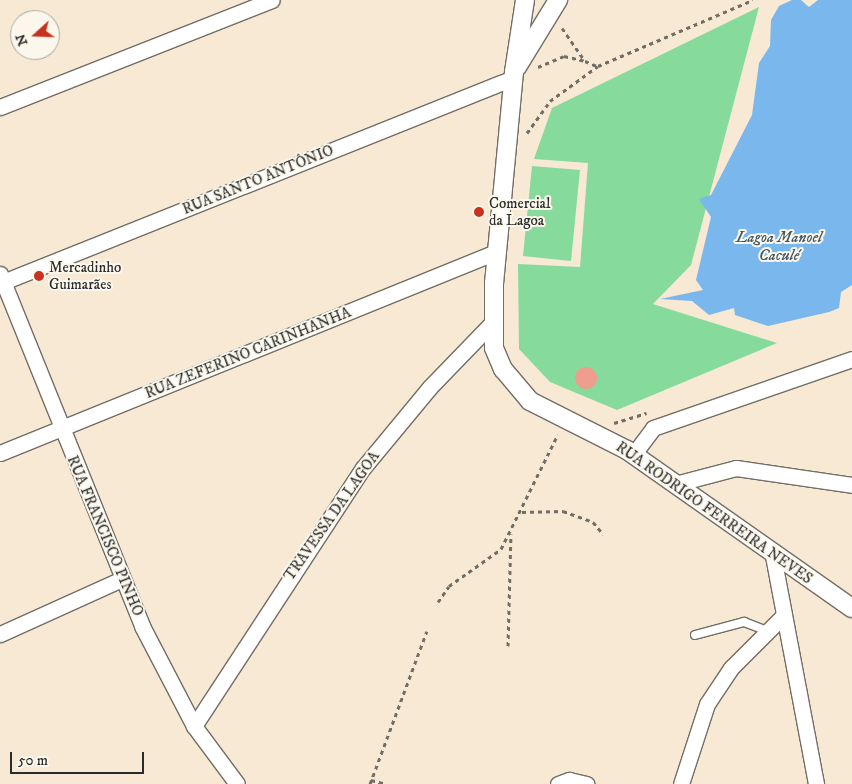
<!DOCTYPE html>
<meta charset="utf-8">
<style>
body{margin:0}
#map{position:relative;width:852px;height:784px;overflow:hidden;background:#f7e9d4;font-family:"IM FELL DW Pica",serif}
div>[style]{position:absolute}
.green>*{inset:0;background:#86da9c}
.water>*{inset:0;background:#79b7ec}
.building>*{inset:0;background:#ef9d8c}
.round{border-radius:50%}
.path>*{height:3px;margin-top:-1.5px;transform-origin:0;background:repeating-linear-gradient(90deg,#726e66 0 4px,transparent 0 8px)}
.roads{filter:drop-shadow(1px 0 #726e66) drop-shadow(-1px 0 #726e66) drop-shadow(0 1px #726e66) drop-shadow(0 -1px #726e66)}
.service>*{height:8px;margin:-4px;padding:0 4px;transform-origin:4px;border-radius:4px;background:#fff}
.minor>*{height:15px;margin:-7.5px;padding:0 7.5px;transform-origin:7.5px;border-radius:7.5px;background:#fff}
.tertiary>*{height:18px;margin:-9px;padding:0 9px;transform-origin:9px;border-radius:9px;background:#fff}
.dots>*{width:14px;height:14px;translate:-50% -50%;box-sizing:border-box;border:2px solid #fbf7ec;border-radius:50%}
span{translate:-50% -50%;white-space:nowrap;text-align:center;line-height:1.15;-webkit-text-stroke:4px #fbf7ec;paint-order:stroke}
.street-label{font-size:15px;color:#2b2b2b}
.poi-label{font-size:15px;color:#2b2b2b}
.left{translate:0 -50%;text-align:left}
.water-label{font-size:16px;color:#425565;font-style:italic}
.north{position:absolute;left:10px;top:10px;width:50px;height:50px;box-sizing:border-box;background:#fbf7ec;border:1px solid #a8a59f;border-radius:50%;rotate:250deg;font-size:14px;font-weight:700;line-height:20px;text-align:center;color:#2b2b2b}
.north::after{content:'';display:block;margin:auto;width:18px;height:22px;background:#c8321e;clip-path:polygon(50% 0,100% 100%,50% 72%,0 100%)}
.scale{position:absolute;left:10px;top:752px;width:134px;height:22px;box-sizing:border-box;border:2px solid #2b2b2b;border-top:0;padding-left:6px;font-size:15px;line-height:18px;white-space:nowrap;color:#2b2b2b;-webkit-text-stroke:4px #fbf7ec;paint-order:stroke}
</style>
<div id="map">
<div class="green">
<div style="clip-path:polygon(759px 7px,691px 265px,653px 304px,777px 343px,617px 410px,550px 382px,519px 349px,518px 264px,580px 267px,588px 163px,534px 159px,552px 108px)"></div>
<div style="clip-path:polygon(532px 166px,580px 170px,571px 261px,523px 256px)"></div>
</div>
<div class="water">
<div style="clip-path:polygon(792px 0,801px 0,809px 7px,818px 0,852px 0,852px 285px,841px 292px,839px 308px,829px 312px,768px 326px,735px 315px,734px 308px,709px 315px,692px 301px,660px 299px,703px 290px,696px 280px,711px 217px,699px 199px,711px 195px,752px 115px,759px 63px,770px 46px,771px 20px,779px 6px)"></div>
</div>
<div class="building">
<div class="round" style="left:575px;top:367px;width:22px;height:22px"></div>
</div>
<div class="path">
<div style="left:562px;top:28px;width:40px;rotate:55.1deg"></div>
<div style="left:585px;top:61px;width:13px;rotate:23deg"></div>
<div style="left:538px;top:67px;width:28px;rotate:-23deg"></div>
<div style="left:564px;top:56px;width:22px;rotate:13deg"></div>
<div style="left:527px;top:133px;width:39px;rotate:-54deg"></div>
<div style="left:550px;top:101px;width:59px;rotate:-36.1deg"></div>
<div style="left:598px;top:66px;width:168px;rotate:-23.1deg"></div>
<div style="left:614px;top:423px;width:34px;rotate:-17deg"></div>
<div style="left:522px;top:512px;width:41px;rotate:-1.4deg"></div>
<div style="left:563px;top:511px;width:32px;rotate:20deg"></div>
<div style="left:593px;top:522px;width:16px;rotate:50deg"></div>
<div style="left:438px;top:602px;width:19px;rotate:-55deg"></div>
<div style="left:449px;top:586px;width:64px;rotate:-35.4deg"></div>
<div style="left:501px;top:549px;width:128px;rotate:-63.6deg"></div>
<div style="left:508px;top:646px;width:112px;rotate:-88.5deg"></div>
<div style="left:371px;top:780px;width:16px;rotate:14deg"></div>
<div style="left:370px;top:784px;width:163px;rotate:-69.6deg"></div>
</div>
<div class="roads">
<div class="service">
<div style="left:695px;top:635px;width:51px;rotate:-14.9deg"></div>
<div style="left:744px;top:622px;width:22px;rotate:21deg"></div>
</div>
<div class="minor">
<div style="left:0;top:107px;width:292px;rotate:-21.5deg"></div>
<div style="left:0;top:274px;width:380px;rotate:68deg"></div>
<div style="left:142px;top:626px;width:113px;rotate:62.5deg"></div>
<div style="left:194px;top:726px;width:72px;rotate:53.4deg"></div>
<div style="left:3px;top:282px;width:549px;rotate:-21.8deg"></div>
<div style="left:0;top:453px;width:535px;rotate:-22.06deg"></div>
<div style="left:633px;top:455px;width:34px;rotate:-53deg"></div>
<div style="left:653px;top:428px;width:211px;rotate:-19.1deg"></div>
<div style="left:675px;top:484px;width:63px;rotate:-14.7deg"></div>
<div style="left:736px;top:468px;width:117px;rotate:8.3deg"></div>
<div style="left:773px;top:556px;width:232px;rotate:79.3deg"></div>
<div style="left:0;top:634px;width:134px;rotate:-24.3deg"></div>
<div style="left:194px;top:726px;width:308px;rotate:-56.8deg"></div>
<div style="left:363px;top:468px;width:105px;rotate:-50.4deg"></div>
<div style="left:430px;top:387px;width:89px;rotate:-45.9deg"></div>
<div style="left:558px;top:784px;width:12px;rotate:-20deg"></div>
<div style="left:569px;top:780px;width:18px;rotate:13deg"></div>
<div style="left:681px;top:784px;width:84px;rotate:-72deg"></div>
<div style="left:707px;top:704px;width:43px;rotate:-56.3deg"></div>
<div style="left:731px;top:668px;width:75px;rotate:-45deg"></div>
</div>
<div class="tertiary">
<div style="left:525px;top:0;width:73px;rotate:98.7deg"></div>
<div style="left:514px;top:72px;width:212px;rotate:95.4deg"></div>
<div style="left:494px;top:283px;width:65px;rotate:90deg"></div>
<div style="left:494px;top:348px;width:23px;rotate:67deg"></div>
<div style="left:503px;top:369px;width:42px;rotate:49.8deg"></div>
<div style="left:530px;top:401px;width:109px;rotate:26.8deg"></div>
<div style="left:627px;top:450px;width:275px;rotate:35.1deg"></div>
<div style="left:517px;top:67px;width:79px;rotate:-58.5deg"></div>
</div>
</div>
<div class="dots">
<div style="left:479px;top:212px;background:#c8321e"></div>
<div style="left:39px;top:276px;background:#c8321e"></div>
</div>
<div class="street-label">
<span style="left:258px;top:180px;rotate:-22deg">RUA SANTO ANTÔNIO</span>
<span style="left:248px;top:353px;rotate:-22deg">RUA ZEFERINO CARINHANHA</span>
<span style="left:714px;top:513px;rotate:35deg">RUA RODRIGO FERREIRA NEVES</span>
<span style="left:332px;top:516px;rotate:-55deg">TRAVESSA DA LAGOA</span>
<span style="left:105px;top:536px;rotate:67deg">RUA FRANCISCO PINHO</span>
</div>
<div class="poi-label">
<span class="left" style="left:489px;top:212px">Comercial<br>da Lagoa</span>
<span class="left" style="left:49px;top:276px">Mercadinho<br>Guimarães</span>
</div>
<div class="water-label">
<span style="left:779px;top:246px">Lagoa Manoel<br>Caculé</span>
</div>
<div class="north">N</div>
<div class="scale">50 m</div>
</div>
